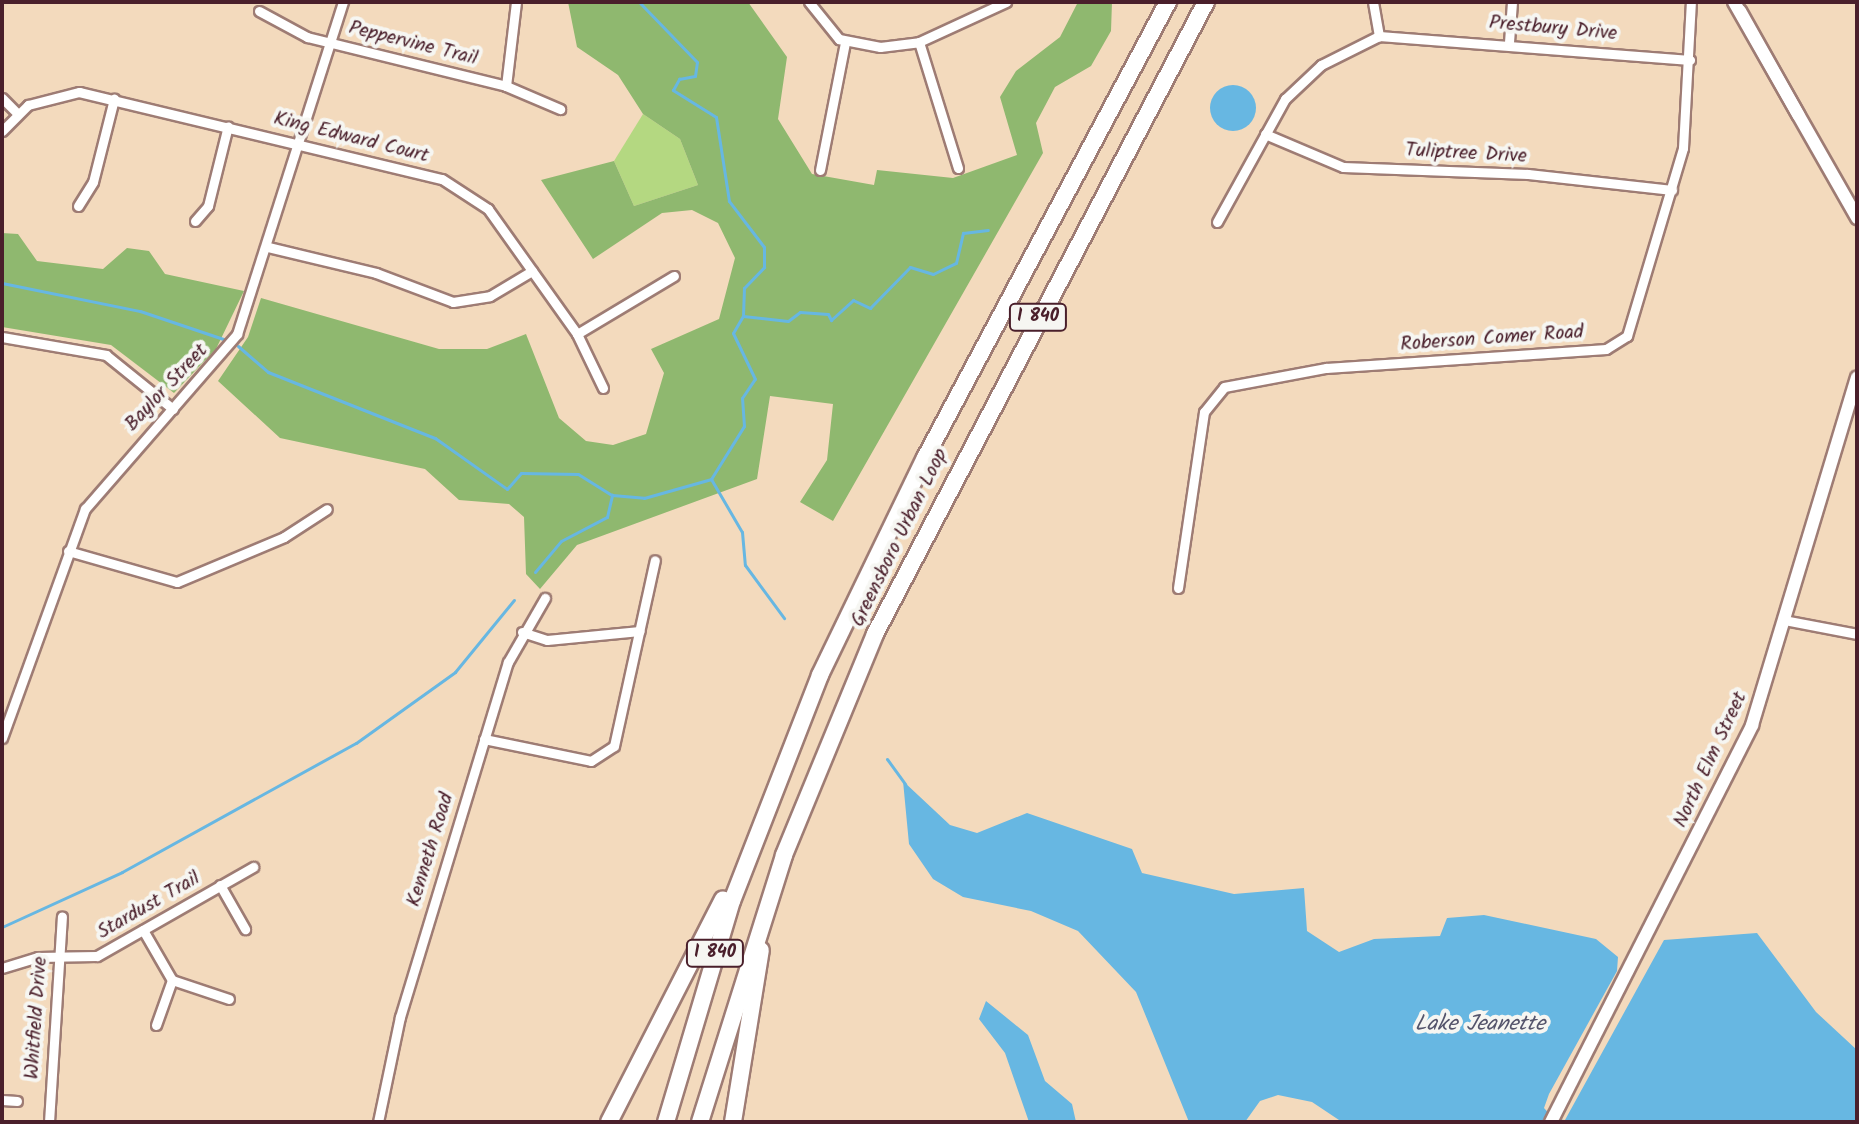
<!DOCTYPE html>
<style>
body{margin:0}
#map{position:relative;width:1859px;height:1124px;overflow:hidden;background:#f3dabd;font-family:Kalam,sans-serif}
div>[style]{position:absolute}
.green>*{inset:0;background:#b4d881}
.forest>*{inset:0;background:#8fb86f}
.water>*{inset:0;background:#67b7e2}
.round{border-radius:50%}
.stream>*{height:3px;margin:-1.5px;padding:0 1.5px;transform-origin:1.5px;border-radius:1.5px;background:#67b7e2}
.roads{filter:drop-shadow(2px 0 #9e7c74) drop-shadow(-2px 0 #9e7c74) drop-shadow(0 2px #9e7c74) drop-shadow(0 -2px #9e7c74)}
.street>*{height:9px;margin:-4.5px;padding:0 4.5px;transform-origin:4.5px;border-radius:4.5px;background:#fff}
.secondary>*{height:12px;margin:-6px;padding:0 6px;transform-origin:6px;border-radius:6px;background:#fff}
.highway>*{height:16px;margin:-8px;padding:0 8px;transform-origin:8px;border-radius:8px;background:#fff}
span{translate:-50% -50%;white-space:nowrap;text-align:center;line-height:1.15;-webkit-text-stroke:8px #f6f6f2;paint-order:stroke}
.shield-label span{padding:2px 6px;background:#f6f6f2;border:2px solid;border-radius:6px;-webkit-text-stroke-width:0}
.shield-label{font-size:18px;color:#4a1f2b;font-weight:700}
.street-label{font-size:20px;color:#4a1f2b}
.water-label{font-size:22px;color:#54546b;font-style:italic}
.frame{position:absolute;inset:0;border:4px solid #4a1f2b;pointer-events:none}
</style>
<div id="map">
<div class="green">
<div style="clip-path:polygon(643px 114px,680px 139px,698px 185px,634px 206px,614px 161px)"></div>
</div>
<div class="forest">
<div style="clip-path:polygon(568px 2px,748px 2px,787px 57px,778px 119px,812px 174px,874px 185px,877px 170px,953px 178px,1017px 155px,1000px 97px,1016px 71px,1060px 37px,1078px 2px,1112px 2px,1111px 31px,1091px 66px,1055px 87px,1036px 123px,1043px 153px,833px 521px,800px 502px,827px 460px,833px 404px,770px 396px,757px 479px,577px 545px,540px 589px,526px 574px,524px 517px,509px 504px,459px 500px,425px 469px,280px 438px,218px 381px,248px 337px,261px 298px,439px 349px,487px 349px,526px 334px,559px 418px,586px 441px,613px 445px,646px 434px,664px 373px,651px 349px,719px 319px,735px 258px,718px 223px,692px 210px,662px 213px,593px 259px,541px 180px,614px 161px,634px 206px,698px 185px,680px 139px,643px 114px,618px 75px,577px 47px)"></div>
<div style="clip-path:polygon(2px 233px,18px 234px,37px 261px,103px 269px,127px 248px,149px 251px,165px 274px,244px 291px,216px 349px,174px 393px,111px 345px,2px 327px)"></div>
</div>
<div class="water">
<div class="round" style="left:1210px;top:85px;width:46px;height:46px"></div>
<div style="clip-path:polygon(903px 781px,950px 825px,977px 833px,1027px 813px,1132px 849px,1142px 873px,1234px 894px,1304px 888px,1307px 931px,1339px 952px,1374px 939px,1440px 936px,1447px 918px,1484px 915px,1596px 939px,1618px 957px,1617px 971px,1549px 1094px,1544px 1108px,1554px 1119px,1565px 1120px,1664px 940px,1757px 933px,1816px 1012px,1857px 1050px,1857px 1122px,1342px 1122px,1312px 1102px,1278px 1095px,1260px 1101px,1245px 1122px,1189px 1122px,1136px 992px,1078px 931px,1031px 911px,963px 897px,933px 879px,909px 844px)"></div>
<div style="clip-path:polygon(986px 1001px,1028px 1035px,1045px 1081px,1072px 1104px,1076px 1122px,1029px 1122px,1005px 1053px,979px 1019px)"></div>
</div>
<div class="stream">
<div style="left:2px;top:283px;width:141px;rotate:11.5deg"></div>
<div style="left:140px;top:311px;width:91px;rotate:18.6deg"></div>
<div style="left:743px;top:316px;width:45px;rotate:6.3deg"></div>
<div style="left:788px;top:321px;width:15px;rotate:-37deg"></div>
<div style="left:800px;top:312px;width:28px;rotate:4deg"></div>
<div style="left:828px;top:314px;width:7px;rotate:63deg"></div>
<div style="left:831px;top:320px;width:30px;rotate:-42deg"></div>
<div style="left:853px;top:300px;width:19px;rotate:25deg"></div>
<div style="left:870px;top:308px;width:57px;rotate:-45.7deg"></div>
<div style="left:910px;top:267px;width:24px;rotate:17deg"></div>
<div style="left:933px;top:274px;width:25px;rotate:-26deg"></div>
<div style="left:956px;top:263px;width:31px;rotate:-77deg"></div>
<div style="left:963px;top:233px;width:25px;rotate:-7deg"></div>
<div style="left:238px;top:346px;width:40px;rotate:41deg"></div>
<div style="left:268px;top:372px;width:180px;rotate:21.6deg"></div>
<div style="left:435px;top:438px;width:88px;rotate:35.3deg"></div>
<div style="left:507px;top:489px;width:21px;rotate:-49deg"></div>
<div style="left:521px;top:473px;width:57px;rotate:1deg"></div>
<div style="left:578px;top:474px;width:40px;rotate:32deg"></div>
<div style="left:612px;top:495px;width:32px;rotate:5deg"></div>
<div style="left:644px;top:498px;width:70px;rotate:-15.8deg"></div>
<div style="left:711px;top:479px;width:62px;rotate:-58.1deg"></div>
<div style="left:744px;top:426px;width:28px;rotate:-94deg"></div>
<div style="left:742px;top:398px;width:23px;rotate:-56deg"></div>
<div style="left:755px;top:379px;width:51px;rotate:-115.6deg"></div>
<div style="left:733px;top:333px;width:20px;rotate:-60deg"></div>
<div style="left:743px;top:316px;width:28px;rotate:-88deg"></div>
<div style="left:744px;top:288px;width:29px;rotate:-46deg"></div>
<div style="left:764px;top:267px;width:20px;rotate:-90deg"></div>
<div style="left:764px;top:247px;width:58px;rotate:-127.3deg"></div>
<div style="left:729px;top:201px;width:85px;rotate:-98.8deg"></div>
<div style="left:716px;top:117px;width:51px;rotate:-147.9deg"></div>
<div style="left:673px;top:90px;width:13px;rotate:-61deg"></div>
<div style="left:679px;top:79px;width:16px;rotate:-11deg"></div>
<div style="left:695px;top:76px;width:14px;rotate:-82deg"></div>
<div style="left:697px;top:62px;width:83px;rotate:-134deg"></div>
<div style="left:711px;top:479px;width:61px;rotate:59.7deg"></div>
<div style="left:742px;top:532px;width:33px;rotate:85deg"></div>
<div style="left:745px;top:565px;width:66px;rotate:53.7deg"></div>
<div style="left:535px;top:572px;width:40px;rotate:-50deg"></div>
<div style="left:561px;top:541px;width:52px;rotate:-27.6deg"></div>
<div style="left:607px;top:517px;width:23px;rotate:-77deg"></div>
<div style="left:887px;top:759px;width:31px;rotate:54deg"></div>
<div style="left:2px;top:927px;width:132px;rotate:-24.6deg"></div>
<div style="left:122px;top:872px;width:267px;rotate:-28.9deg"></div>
<div style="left:356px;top:743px;width:122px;rotate:-35.6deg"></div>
<div style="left:455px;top:672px;width:93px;rotate:-50.7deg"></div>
</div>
<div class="roads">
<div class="street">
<div style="left:809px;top:2px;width:48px;rotate:51deg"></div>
<div style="left:839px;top:39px;width:42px;rotate:11deg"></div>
<div style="left:880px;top:47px;width:39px;rotate:-7deg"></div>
<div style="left:919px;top:42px;width:96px;rotate:-24.7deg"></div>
<div style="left:1373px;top:2px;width:35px;rotate:80deg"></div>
<div style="left:259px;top:11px;width:55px;rotate:28.4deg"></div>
<div style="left:307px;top:37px;width:205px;rotate:13.8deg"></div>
<div style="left:506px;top:86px;width:59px;rotate:23.1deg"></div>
<div style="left:919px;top:42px;width:132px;rotate:72.8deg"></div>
<div style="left:1509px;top:42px;width:40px;rotate:-85.7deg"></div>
<div style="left:506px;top:86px;width:85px;rotate:-83.2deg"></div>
<div style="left:2px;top:98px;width:21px;rotate:45deg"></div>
<div style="left:2px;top:131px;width:37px;rotate:-45deg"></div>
<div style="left:28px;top:105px;width:53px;rotate:-14.3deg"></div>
<div style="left:79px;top:92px;width:373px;rotate:13.5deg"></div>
<div style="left:442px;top:179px;width:55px;rotate:33.1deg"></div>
<div style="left:488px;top:209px;width:153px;rotate:54.5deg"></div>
<div style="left:577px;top:334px;width:60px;rotate:64.3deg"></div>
<div style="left:1265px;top:134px;width:85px;rotate:22.9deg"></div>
<div style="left:1343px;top:167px;width:185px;rotate:2.2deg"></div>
<div style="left:1528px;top:174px;width:145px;rotate:6.3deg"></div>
<div style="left:820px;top:170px;width:130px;rotate:-78.9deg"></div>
<div style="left:78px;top:206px;width:28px;rotate:-58deg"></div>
<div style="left:93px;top:182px;width:86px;rotate:-75.8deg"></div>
<div style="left:195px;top:221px;width:20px;rotate:-49deg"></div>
<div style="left:208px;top:206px;width:82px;rotate:-76deg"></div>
<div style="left:1217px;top:222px;width:141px;rotate:-61.1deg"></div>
<div style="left:1285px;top:99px;width:50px;rotate:-43.4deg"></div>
<div style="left:1321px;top:65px;width:65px;rotate:-26.6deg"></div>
<div style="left:1379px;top:36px;width:312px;rotate:4.4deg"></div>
<div style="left:268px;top:247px;width:111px;rotate:13.5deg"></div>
<div style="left:376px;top:273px;width:82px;rotate:20.6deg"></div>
<div style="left:453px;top:302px;width:37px;rotate:-9deg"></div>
<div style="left:490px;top:296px;width:49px;rotate:-30.8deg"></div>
<div style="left:577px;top:334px;width:113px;rotate:-30.9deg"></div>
<div style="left:2px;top:337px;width:106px;rotate:9.8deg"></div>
<div style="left:106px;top:355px;width:86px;rotate:38.9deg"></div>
<div style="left:68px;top:551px;width:113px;rotate:15.9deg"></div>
<div style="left:177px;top:582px;width:116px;rotate:-22.8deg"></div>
<div style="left:284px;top:537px;width:51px;rotate:-33.1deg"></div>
<div style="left:1178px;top:588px;width:178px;rotate:-81.6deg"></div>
<div style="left:1204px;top:412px;width:32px;rotate:-51deg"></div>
<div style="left:1224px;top:387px;width:104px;rotate:-10.6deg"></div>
<div style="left:1326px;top:368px;width:281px;rotate:-3.9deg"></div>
<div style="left:1606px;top:349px;width:25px;rotate:-32deg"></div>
<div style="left:1627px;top:336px;width:196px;rotate:-73.4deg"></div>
<div style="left:1683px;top:148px;width:146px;rotate:-86.9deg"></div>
<div style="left:1789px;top:621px;width:69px;rotate:10.8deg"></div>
<div style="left:522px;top:632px;width:26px;rotate:18deg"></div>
<div style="left:547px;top:640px;width:93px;rotate:-5.5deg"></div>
<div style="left:2px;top:738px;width:244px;rotate:-70.1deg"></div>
<div style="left:85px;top:509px;width:232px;rotate:-49deg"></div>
<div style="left:237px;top:334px;width:349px;rotate:-72.3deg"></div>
<div style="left:484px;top:739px;width:109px;rotate:11.6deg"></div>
<div style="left:591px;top:761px;width:27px;rotate:-33deg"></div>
<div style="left:614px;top:746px;width:190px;rotate:-77.6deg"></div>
<div style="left:220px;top:885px;width:51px;rotate:60.4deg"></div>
<div style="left:143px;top:930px;width:58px;rotate:59.9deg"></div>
<div style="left:172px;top:980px;width:60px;rotate:18.4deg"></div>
<div style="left:2px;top:968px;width:38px;rotate:-17deg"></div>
<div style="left:38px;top:957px;width:59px;rotate:-1deg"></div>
<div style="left:97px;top:956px;width:180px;rotate:-29.7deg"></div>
<div style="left:156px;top:1025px;width:48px;rotate:-70.4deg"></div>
<div style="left:2px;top:1100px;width:15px;rotate:4deg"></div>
<div style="left:49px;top:1122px;width:206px;rotate:-86.4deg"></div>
<div style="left:378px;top:1122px;width:107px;rotate:-78.2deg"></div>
<div style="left:400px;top:1017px;width:371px;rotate:-73.1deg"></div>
<div style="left:508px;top:662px;width:74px;rotate:-60deg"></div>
</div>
<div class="secondary">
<div style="left:1734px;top:2px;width:249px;rotate:60.3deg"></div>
<div style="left:1740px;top:11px;width:120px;rotate:60.7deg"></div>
<div style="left:1551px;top:1122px;width:445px;rotate:-63.1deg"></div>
<div style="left:1752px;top:725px;width:363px;rotate:-73.2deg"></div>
</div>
<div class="highway">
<div style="left:609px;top:1122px;width:250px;rotate:-62.9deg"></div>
<div style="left:666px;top:1122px;width:231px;rotate:-73.4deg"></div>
<div style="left:732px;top:901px;width:243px;rotate:-68.7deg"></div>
<div style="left:820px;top:675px;width:241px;rotate:-64.2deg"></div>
<div style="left:925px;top:458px;width:517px;rotate:-61.95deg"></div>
<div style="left:700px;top:1122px;width:280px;rotate:-72.5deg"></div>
<div style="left:784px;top:855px;width:239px;rotate:-67.6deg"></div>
<div style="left:875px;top:634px;width:713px;rotate:-62.36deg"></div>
<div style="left:733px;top:1122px;width:174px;rotate:-80.8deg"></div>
</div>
</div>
<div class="shield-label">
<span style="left:1038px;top:317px">I 840</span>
<span style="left:715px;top:953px">I 840</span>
</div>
<div class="street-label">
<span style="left:1553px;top:29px;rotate:5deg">Prestbury Drive</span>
<span style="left:413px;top:44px;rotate:14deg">Peppervine Trail</span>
<span style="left:351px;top:138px;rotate:14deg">King Edward Court</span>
<span style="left:1466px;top:154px;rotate:3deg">Tuliptree Drive</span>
<span style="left:1492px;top:339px;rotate:-4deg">Roberson Comer Road</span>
<span style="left:167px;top:388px;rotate:-47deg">Baylor Street</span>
<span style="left:900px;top:538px;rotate:-64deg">Greensboro Urban Loop</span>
<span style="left:1711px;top:760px;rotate:-65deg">North Elm Street</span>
<span style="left:431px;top:850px;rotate:-73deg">Kenneth Road</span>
<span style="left:149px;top:906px;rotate:-30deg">Stardust Trail</span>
<span style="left:37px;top:1018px;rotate:-86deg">Whitfield Drive</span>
</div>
<div class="water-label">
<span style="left:1480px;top:1025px">Lake Jeanette</span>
</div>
<div class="frame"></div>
</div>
